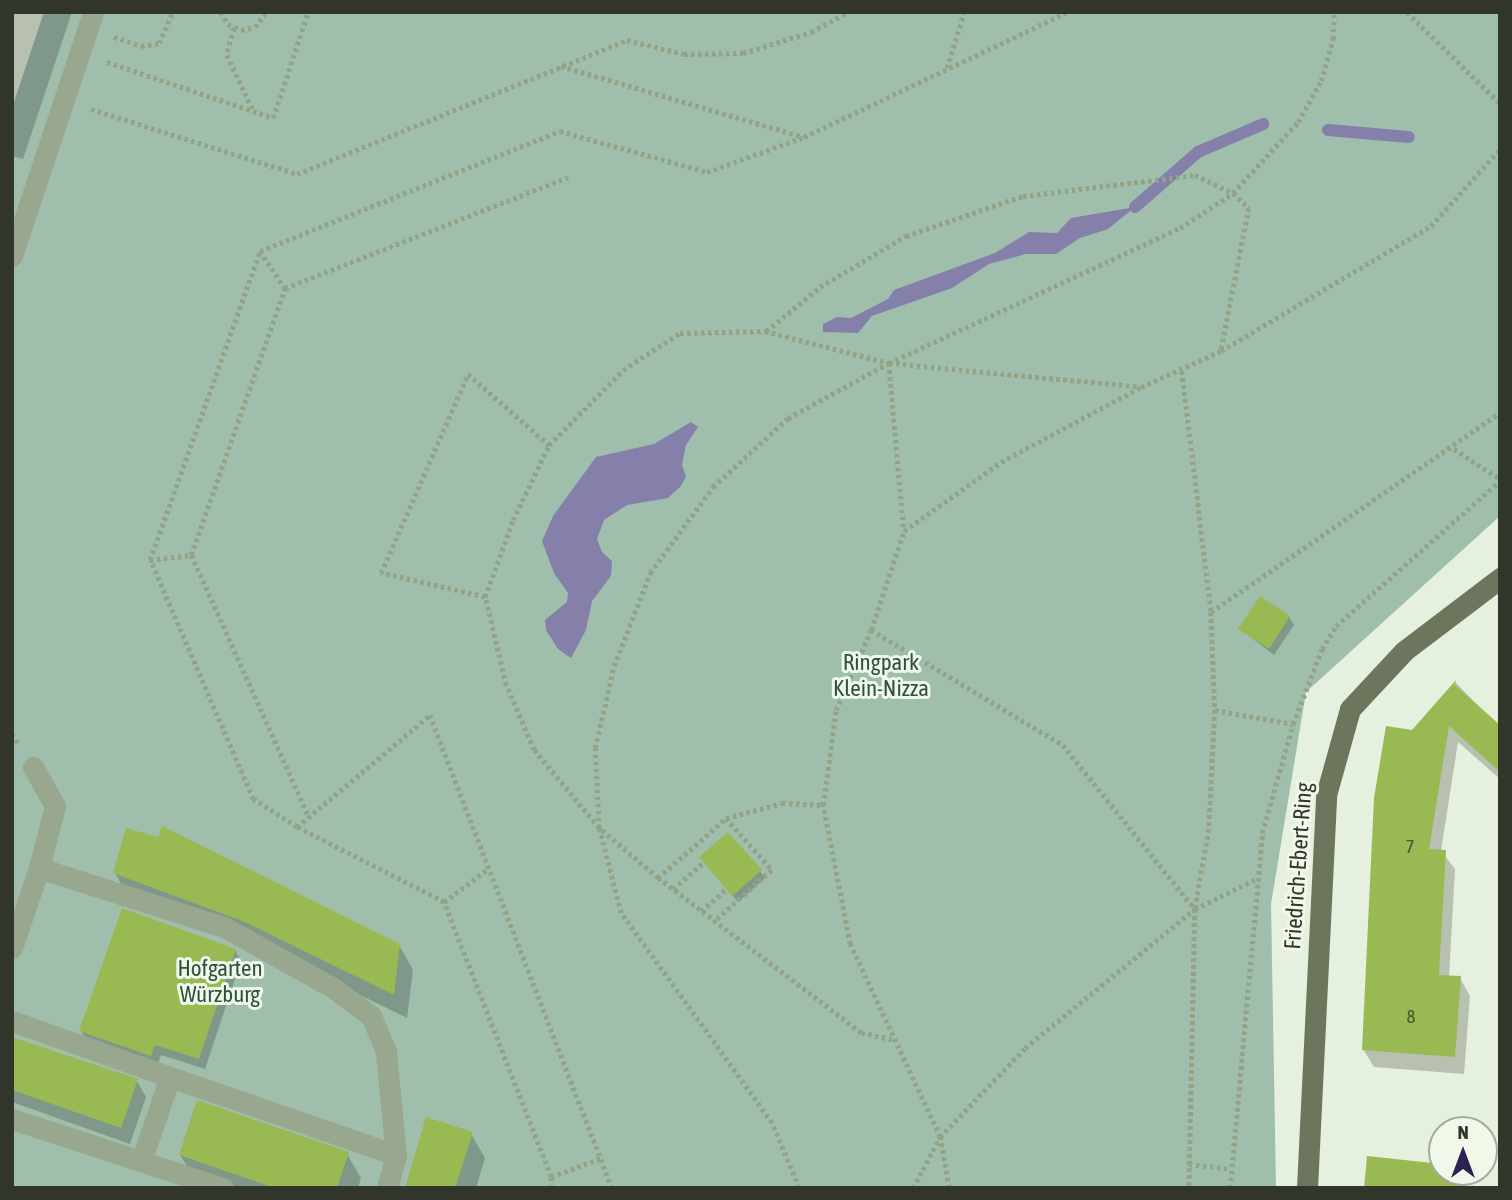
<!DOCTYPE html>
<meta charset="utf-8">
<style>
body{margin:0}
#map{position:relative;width:1512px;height:1200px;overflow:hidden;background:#e5f0de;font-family:"Asap Condensed",sans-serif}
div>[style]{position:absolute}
.green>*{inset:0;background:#9fbeac}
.water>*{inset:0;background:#8580aa}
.shadow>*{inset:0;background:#0003}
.stream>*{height:12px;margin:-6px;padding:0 6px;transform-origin:6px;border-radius:6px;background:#8580aa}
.building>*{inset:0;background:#99ba52}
.path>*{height:4.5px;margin-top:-2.25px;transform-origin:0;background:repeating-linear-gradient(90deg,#94a286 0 3.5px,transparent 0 7px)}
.minor>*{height:21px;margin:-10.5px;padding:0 10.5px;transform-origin:10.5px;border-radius:10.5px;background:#9aa78f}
.major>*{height:21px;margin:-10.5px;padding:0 10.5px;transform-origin:10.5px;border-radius:10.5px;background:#6b765c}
span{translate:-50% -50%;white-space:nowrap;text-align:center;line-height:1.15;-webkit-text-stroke:6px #f0f8ea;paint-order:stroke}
.number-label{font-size:19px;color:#4b5734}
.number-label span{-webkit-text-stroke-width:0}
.park-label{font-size:23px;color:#30513f}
.street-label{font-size:23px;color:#31362a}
.frame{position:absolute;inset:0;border:14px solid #31362a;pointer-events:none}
.north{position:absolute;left:1428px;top:1116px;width:70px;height:70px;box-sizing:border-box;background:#f0f8ea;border:2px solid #a4aa9d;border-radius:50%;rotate:0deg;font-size:19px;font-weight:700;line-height:28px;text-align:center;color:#31362a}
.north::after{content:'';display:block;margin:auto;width:24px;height:32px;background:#2a2353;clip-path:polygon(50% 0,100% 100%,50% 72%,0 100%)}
</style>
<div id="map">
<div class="green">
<div style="clip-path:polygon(44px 12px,1500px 12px,1500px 516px,1306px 692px,1271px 904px,1276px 1188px,12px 1188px,12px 108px)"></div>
</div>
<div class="water">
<div style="clip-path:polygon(1135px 207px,1108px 229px,1080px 238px,1056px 254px,1026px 254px,989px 264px,952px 288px,872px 316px,858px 333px,823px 332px,823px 324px,837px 317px,851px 318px,888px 299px,894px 290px,995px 253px,1029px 232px,1057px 233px,1071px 218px)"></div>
<div style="clip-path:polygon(691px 422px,698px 427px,686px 445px,682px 465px,686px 476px,681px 486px,668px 498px,627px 505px,604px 520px,597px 539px,602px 552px,612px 561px,611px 576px,592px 601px,586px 630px,571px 658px,558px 649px,546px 630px,545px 620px,567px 602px,568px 593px,554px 573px,542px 541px,553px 516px,596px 457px,654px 444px)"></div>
</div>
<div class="shadow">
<div style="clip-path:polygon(12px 12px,72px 12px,23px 159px,12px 156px)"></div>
<div style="clip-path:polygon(1289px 617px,1294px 625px,1274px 655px,1240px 629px)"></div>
<div style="clip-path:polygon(1456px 683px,1500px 728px,1500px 779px,1458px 742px,1441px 851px,1455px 869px,1449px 977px,1460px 978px,1470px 996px,1464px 1074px,1374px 1067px,1363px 1049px,1412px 732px)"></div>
<div style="clip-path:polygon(701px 858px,760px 871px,765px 878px,738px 902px)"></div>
<div style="clip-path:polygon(115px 873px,399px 945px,413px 970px,407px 1018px,260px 946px,129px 898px)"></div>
<div style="clip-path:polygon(235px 950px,241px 961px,205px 1069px,161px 1055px,157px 1066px,87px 1041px,81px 1031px)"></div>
<div style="clip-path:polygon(12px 1039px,137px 1081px,146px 1097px,130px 1144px,12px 1102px)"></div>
<div style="clip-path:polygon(471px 1134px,485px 1158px,476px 1188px,406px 1188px)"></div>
<div style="clip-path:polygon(347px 1154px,361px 1178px,358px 1188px,220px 1188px,195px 1179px,180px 1155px)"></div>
</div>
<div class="stream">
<div style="left:1328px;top:130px;width:81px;rotate:4.9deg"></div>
<div style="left:1135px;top:207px;width:84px;rotate:-41.1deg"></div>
<div style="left:1198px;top:152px;width:71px;rotate:-23.3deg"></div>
</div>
<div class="building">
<div style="clip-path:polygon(1260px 596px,1290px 616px,1269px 649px,1238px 629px)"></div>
<div style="clip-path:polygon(1456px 680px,1455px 685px,1500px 725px,1500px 772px,1449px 726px,1429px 849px,1446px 850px,1439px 975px,1461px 976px,1455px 1057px,1362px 1050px,1374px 798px,1386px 726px,1412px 730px)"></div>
<div style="clip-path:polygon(162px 826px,400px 944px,394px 995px,245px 922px,113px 873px,126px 828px,158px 837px)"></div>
<div style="clip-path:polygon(728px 832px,762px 870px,732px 896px,699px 857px)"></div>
<div style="clip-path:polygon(122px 908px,236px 949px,199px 1059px,155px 1045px,151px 1056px,79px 1031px)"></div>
<div style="clip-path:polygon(12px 1037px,138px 1079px,121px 1128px,12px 1090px)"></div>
<div style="clip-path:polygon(197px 1100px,349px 1152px,337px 1188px,275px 1188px,179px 1155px)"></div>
<div style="clip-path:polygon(426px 1117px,473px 1132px,455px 1188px,405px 1188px)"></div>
<div style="clip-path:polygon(1367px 1156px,1442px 1164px,1442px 1172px,1466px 1172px,1465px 1188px,1364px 1188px)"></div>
</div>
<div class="path">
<div style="left:221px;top:12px;width:14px;rotate:60deg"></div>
<div style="left:228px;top:24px;width:14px;rotate:25deg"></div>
<div style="left:241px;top:30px;width:14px;rotate:-12deg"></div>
<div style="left:255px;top:27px;width:19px;rotate:-54deg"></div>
<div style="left:1407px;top:12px;width:130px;rotate:44.4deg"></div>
<div style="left:234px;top:28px;width:28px;rotate:105deg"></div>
<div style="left:227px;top:55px;width:61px;rotate:64.7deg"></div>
<div style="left:114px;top:37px;width:28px;rotate:18deg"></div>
<div style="left:141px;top:46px;width:18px;rotate:-9deg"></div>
<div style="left:159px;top:43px;width:34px;rotate:-66deg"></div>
<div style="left:107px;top:62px;width:175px;rotate:18.6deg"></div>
<div style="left:273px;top:118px;width:112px;rotate:-71.7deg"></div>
<div style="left:561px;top:66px;width:253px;rotate:16.3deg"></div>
<div style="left:947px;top:68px;width:59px;rotate:-73.1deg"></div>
<div style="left:91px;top:109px;width:216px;rotate:17.5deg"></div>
<div style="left:297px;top:174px;width:356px;rotate:-22.1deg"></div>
<div style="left:627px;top:40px;width:59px;rotate:13.8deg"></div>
<div style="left:684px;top:54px;width:59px;rotate:-1deg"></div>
<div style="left:743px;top:53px;width:71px;rotate:-17.2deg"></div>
<div style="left:811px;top:32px;width:42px;rotate:-28.4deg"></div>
<div style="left:260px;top:251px;width:45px;rotate:56deg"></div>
<div style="left:766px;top:331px;width:70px;rotate:-39.2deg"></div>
<div style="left:820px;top:287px;width:100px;rotate:-30.7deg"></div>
<div style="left:906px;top:236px;width:124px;rotate:-18.9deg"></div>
<div style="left:1023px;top:196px;width:173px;rotate:-7deg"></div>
<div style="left:1195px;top:175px;width:42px;rotate:25.3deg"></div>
<div style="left:1233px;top:193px;width:22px;rotate:43deg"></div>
<div style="left:1249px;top:208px;width:146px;rotate:101.1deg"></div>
<div style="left:889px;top:363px;width:168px;rotate:84.9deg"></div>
<div style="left:1182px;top:371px;width:243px;rotate:83.1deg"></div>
<div style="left:1211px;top:612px;width:98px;rotate:87.7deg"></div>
<div style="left:1215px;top:710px;width:119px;rotate:92.9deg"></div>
<div style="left:1209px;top:829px;width:81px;rotate:99.9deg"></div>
<div style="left:1195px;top:909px;width:279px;rotate:91.2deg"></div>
<div style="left:1454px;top:449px;width:55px;rotate:33.1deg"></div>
<div style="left:150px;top:560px;width:41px;rotate:-7deg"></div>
<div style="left:485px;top:597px;width:107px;rotate:-167deg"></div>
<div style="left:381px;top:573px;width:217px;rotate:-66.4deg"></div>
<div style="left:468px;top:374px;width:108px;rotate:41.2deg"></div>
<div style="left:1211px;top:612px;width:351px;rotate:-34.6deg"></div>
<div style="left:871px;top:630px;width:224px;rotate:30.9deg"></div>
<div style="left:1063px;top:745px;width:211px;rotate:51.2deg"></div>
<div style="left:1215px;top:710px;width:79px;rotate:10.2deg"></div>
<div style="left:12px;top:734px;width:11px;rotate:56deg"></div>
<div style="left:307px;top:814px;width:284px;rotate:-114.1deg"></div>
<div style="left:191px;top:555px;width:283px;rotate:-70.6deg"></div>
<div style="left:285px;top:288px;width:304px;rotate:-21.4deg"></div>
<div style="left:726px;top:818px;width:58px;rotate:-15deg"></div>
<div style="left:782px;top:803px;width:41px;rotate:2.8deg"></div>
<div style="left:297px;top:827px;width:174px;rotate:-40.1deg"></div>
<div style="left:430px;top:715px;width:507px;rotate:68.95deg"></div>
<div style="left:658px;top:878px;width:91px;rotate:-41.4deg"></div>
<div style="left:726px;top:818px;width:69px;rotate:48.5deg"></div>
<div style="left:772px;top:870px;width:78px;rotate:138.1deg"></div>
<div style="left:673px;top:889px;width:40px;rotate:-41deg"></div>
<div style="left:444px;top:902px;width:56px;rotate:-37.1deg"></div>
<div style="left:701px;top:911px;width:33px;rotate:-41deg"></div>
<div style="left:892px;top:1040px;width:32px;rotate:-167deg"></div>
<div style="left:861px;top:1033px;width:255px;rotate:-142.6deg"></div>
<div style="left:658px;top:878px;width:77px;rotate:-139.7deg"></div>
<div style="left:599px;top:828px;width:102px;rotate:-129.8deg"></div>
<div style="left:534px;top:750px;width:71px;rotate:-113.3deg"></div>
<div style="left:506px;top:685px;width:90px;rotate:-103.4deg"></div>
<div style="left:485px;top:597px;width:82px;rotate:-70deg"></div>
<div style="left:513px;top:520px;width:83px;rotate:-64.4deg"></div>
<div style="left:549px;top:445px;width:105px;rotate:-45.4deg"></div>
<div style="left:623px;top:370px;width:68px;rotate:-33deg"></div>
<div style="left:680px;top:333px;width:85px;rotate:-1.3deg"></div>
<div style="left:765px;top:331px;width:128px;rotate:14.5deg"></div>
<div style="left:889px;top:363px;width:253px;rotate:5.4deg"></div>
<div style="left:1189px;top:1164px;width:42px;rotate:6.8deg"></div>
<div style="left:551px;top:1177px;width:53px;rotate:-20.8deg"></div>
<div style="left:551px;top:1188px;width:11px;rotate:-90deg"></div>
<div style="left:551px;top:1177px;width:295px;rotate:-111.3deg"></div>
<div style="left:444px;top:902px;width:165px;rotate:-153deg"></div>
<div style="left:297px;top:827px;width:52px;rotate:-147.5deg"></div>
<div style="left:253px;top:799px;width:260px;rotate:-113.3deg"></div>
<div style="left:150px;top:560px;width:328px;rotate:-70.4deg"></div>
<div style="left:260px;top:251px;width:323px;rotate:-21.8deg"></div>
<div style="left:560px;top:131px;width:153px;rotate:15.6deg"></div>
<div style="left:707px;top:172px;width:103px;rotate:-19.8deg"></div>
<div style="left:804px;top:137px;width:291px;rotate:-25.4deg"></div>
<div style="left:799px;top:1188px;width:70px;rotate:-112.6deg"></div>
<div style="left:772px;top:1123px;width:259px;rotate:-125.7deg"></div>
<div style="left:621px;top:913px;width:88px;rotate:-104.5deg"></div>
<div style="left:599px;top:828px;width:80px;rotate:-92.9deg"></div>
<div style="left:595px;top:748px;width:84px;rotate:-77deg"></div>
<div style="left:614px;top:666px;width:100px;rotate:-68.8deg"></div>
<div style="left:650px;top:573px;width:107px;rotate:-53.8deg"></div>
<div style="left:713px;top:487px;width:102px;rotate:-42.6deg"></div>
<div style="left:788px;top:418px;width:115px;rotate:-28.6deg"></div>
<div style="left:889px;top:363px;width:321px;rotate:-24.9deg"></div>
<div style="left:1180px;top:228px;width:64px;rotate:-33.4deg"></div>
<div style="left:1233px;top:193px;width:96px;rotate:-47.5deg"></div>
<div style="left:1298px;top:122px;width:47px;rotate:-60.7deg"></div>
<div style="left:1321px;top:81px;width:44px;rotate:-74.1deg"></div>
<div style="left:1333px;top:39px;width:27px;rotate:-88deg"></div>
<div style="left:913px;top:1188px;width:58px;rotate:-62.1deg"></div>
<div style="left:940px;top:1137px;width:123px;rotate:-46.3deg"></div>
<div style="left:1025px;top:1048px;width:220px;rotate:-39.3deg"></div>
<div style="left:1195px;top:909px;width:68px;rotate:-26.2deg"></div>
<div style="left:949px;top:1188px;width:52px;rotate:-100deg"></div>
<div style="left:940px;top:1137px;width:213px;rotate:-115deg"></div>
<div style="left:850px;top:944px;width:142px;rotate:-101deg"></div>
<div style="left:823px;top:805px;width:96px;rotate:-82.2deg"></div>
<div style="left:836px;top:710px;width:87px;rotate:-66.4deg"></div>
<div style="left:871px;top:630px;width:104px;rotate:-71.6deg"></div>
<div style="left:904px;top:531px;width:119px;rotate:-35.4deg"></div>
<div style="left:1001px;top:462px;width:159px;rotate:-28.2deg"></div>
<div style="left:1141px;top:387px;width:88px;rotate:-24.2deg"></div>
<div style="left:1221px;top:351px;width:244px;rotate:-30.8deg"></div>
<div style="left:1431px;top:226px;width:103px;rotate:-48.1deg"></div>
<div style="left:1230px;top:1188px;width:356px;rotate:-84.8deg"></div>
<div style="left:1262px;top:833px;width:113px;rotate:-74.1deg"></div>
<div style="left:1293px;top:724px;width:80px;rotate:-68.9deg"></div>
<div style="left:1322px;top:649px;width:27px;rotate:-59deg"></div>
<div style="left:1336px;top:626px;width:219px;rotate:-41.5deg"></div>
</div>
<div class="minor">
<div style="left:12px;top:256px;width:257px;rotate:-71.6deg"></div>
<div style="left:33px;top:767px;width:45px;rotate:60.6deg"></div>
<div style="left:55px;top:806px;width:64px;rotate:104.5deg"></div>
<div style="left:12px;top:948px;width:84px;rotate:-71.4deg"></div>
<div style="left:39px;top:868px;width:194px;rotate:17.7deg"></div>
<div style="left:224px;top:927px;width:124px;rotate:29.1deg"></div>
<div style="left:332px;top:987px;width:49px;rotate:36.6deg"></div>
<div style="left:371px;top:1016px;width:39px;rotate:67deg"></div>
<div style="left:386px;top:1052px;width:103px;rotate:84.5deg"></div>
<div style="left:396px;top:1155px;width:34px;rotate:105deg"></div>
<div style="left:12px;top:1021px;width:168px;rotate:19.5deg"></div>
<div style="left:170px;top:1077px;width:89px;rotate:109deg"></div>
<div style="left:170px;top:1077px;width:239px;rotate:19deg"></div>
<div style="left:12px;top:1119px;width:222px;rotate:18.1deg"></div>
</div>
<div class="major">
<div style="left:1307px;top:1188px;width:393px;rotate:-87.2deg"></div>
<div style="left:1326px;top:795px;width:89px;rotate:-74.4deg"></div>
<div style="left:1350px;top:709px;width:79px;rotate:-47deg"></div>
<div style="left:1404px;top:651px;width:121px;rotate:-37.2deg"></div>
</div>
<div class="number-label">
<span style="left:1410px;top:847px">7</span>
<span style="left:1411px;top:1017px">8</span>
</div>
<div class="park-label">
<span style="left:881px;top:675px">Ringpark<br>Klein-Nizza</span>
<span style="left:220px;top:981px">Hofgarten<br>Würzburg</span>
</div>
<div class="street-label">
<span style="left:1298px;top:866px;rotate:-86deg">Friedrich-Ebert-Ring</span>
</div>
<div class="frame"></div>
<div class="north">N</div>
</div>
